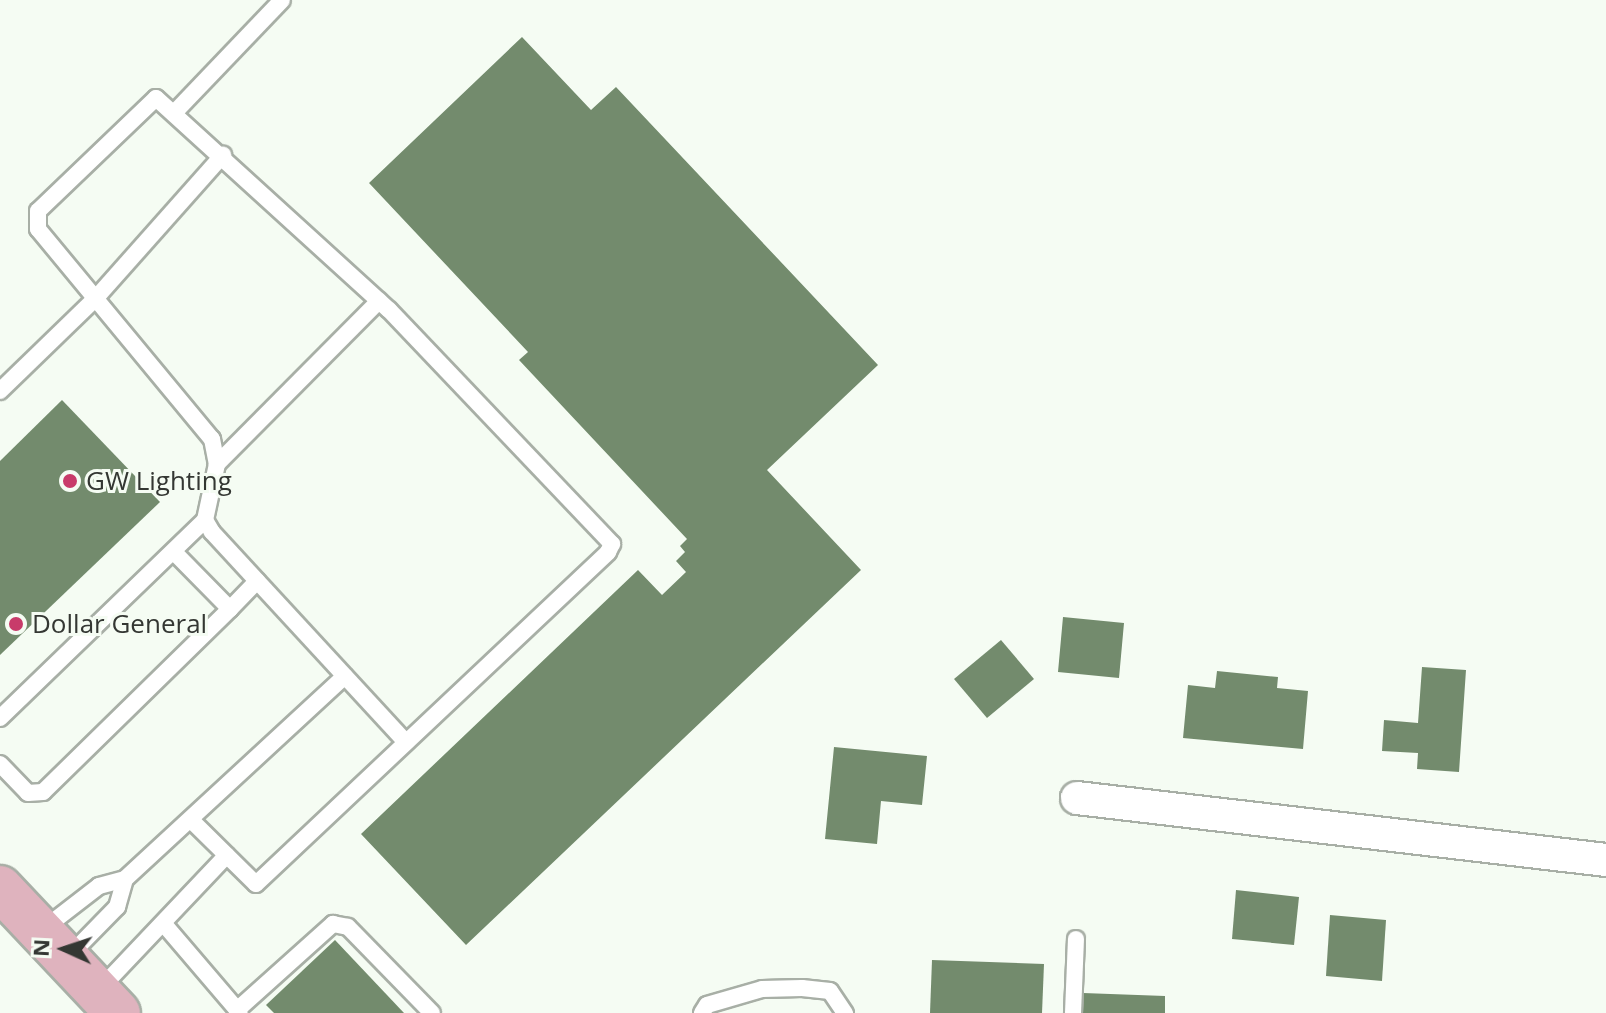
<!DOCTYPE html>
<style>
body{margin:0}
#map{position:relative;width:1606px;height:1013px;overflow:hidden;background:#f5fcf3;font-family:"Open Sans",sans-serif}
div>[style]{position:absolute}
.building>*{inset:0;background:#738b6d}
.roads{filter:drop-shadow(2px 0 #a8afa6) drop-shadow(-2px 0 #a8afa6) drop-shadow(0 2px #a8afa6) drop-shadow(0 -2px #a8afa6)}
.lane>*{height:16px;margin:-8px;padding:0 8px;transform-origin:8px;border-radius:8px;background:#fff}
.street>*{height:32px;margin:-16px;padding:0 16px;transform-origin:16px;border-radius:16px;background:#fff}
.primary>*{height:44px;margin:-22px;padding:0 22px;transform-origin:22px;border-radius:22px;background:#dfb3be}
.dots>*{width:22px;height:22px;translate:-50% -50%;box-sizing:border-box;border:4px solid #f5fcf3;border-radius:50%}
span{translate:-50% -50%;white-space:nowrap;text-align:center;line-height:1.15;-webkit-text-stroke:6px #f5fcf3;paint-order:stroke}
.poi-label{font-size:26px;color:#343733}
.left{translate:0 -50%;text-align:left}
.north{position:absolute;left:24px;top:909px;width:80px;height:80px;-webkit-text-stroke:6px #f5fcf3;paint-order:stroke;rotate:273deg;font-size:22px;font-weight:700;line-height:32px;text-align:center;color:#343733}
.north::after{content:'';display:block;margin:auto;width:28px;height:36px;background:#343733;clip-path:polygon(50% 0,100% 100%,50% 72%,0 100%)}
</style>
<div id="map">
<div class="building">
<div style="clip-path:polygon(522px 37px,591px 110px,616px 87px,878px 365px,767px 470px,861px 570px,466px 945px,361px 834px,638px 570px,662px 595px,686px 572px,676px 561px,685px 552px,680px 546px,687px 539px,519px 360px,528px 352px,369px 183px)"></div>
<div style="clip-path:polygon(62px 400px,160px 502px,0 655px,0 461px)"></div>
<div style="clip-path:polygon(1063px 617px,1124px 623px,1119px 678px,1058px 672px)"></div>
<div style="clip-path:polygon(1001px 640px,1034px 679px,987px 718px,954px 679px)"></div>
<div style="clip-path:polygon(1422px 667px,1466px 670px,1459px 772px,1417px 769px,1418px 753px,1382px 751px,1384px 720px,1418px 723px)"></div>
<div style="clip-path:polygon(1217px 671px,1278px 677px,1277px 688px,1308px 691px,1303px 749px,1183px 738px,1188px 685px,1215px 688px)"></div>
<div style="clip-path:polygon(834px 747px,927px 756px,922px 805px,881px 801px,877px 844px,825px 839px)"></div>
<div style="clip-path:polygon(1236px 890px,1299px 897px,1294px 945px,1232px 939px)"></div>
<div style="clip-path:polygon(1330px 915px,1386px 920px,1382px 981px,1326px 976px)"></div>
<div style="clip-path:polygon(335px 940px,404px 1013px,274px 1013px,266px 1005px)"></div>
<div style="clip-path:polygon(932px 960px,1044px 964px,1042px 1013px,930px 1013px)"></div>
<div style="clip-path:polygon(1083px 993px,1165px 996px,1165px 1013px,1082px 1013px)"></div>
</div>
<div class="roads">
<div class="lane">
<div style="left:176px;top:111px;width:153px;rotate:-46.3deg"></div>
<div style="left:0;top:391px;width:132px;rotate:-44.1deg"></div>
<div style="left:95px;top:299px;width:193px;rotate:-48.4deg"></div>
<div style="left:217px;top:464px;width:230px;rotate:-45.2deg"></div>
<div style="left:230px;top:609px;width:39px;rotate:-46deg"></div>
<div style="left:0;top:718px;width:285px;rotate:-44deg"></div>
<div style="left:0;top:764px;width:40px;rotate:46deg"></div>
<div style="left:28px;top:793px;width:15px;rotate:-4deg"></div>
<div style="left:43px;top:792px;width:262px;rotate:-44.4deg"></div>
<div style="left:230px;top:609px;width:78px;rotate:-134.5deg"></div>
<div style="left:191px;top:820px;width:91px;rotate:44.6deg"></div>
<div style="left:256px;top:884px;width:484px;rotate:-43.3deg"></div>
<div style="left:608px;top:552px;width:9px;rotate:-63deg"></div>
<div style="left:612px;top:544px;width:323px;rotate:-133.6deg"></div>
<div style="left:389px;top:310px;width:315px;rotate:-137.7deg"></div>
<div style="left:156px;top:98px;width:163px;rotate:136.2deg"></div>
<div style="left:38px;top:211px;width:18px;rotate:90deg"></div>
<div style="left:38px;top:229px;width:273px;rotate:50.4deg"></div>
<div style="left:212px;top:439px;width:25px;rotate:79deg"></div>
<div style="left:217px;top:464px;width:57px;rotate:102.1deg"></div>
<div style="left:205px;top:520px;width:14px;rotate:60deg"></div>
<div style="left:212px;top:532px;width:286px;rotate:47.3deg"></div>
<div style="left:163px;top:923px;width:118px;rotate:49.5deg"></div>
<div style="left:42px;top:930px;width:72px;rotate:-37.7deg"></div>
<div style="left:99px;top:886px;width:27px;rotate:-15deg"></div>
<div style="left:125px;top:879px;width:299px;rotate:-42.7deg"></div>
<div style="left:69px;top:956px;width:69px;rotate:-45.6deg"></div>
<div style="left:117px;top:907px;width:29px;rotate:-74deg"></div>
<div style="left:98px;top:991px;width:187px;rotate:-46.5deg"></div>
<div style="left:237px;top:1010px;width:129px;rotate:-41.9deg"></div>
<div style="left:333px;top:924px;width:15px;rotate:11deg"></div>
<div style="left:348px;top:927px;width:120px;rotate:45.7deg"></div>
<div style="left:702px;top:1013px;width:9px;rotate:-58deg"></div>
<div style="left:707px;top:1005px;width:57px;rotate:-16.2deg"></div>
<div style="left:762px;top:989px;width:40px;rotate:-1.4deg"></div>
<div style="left:802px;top:988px;width:28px;rotate:6deg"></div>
<div style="left:830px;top:991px;width:27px;rotate:56deg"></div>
<div style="left:1073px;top:1013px;width:74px;rotate:-87.7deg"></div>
</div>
<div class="street">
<div style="left:1077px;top:798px;width:533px;rotate:6.68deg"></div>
</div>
<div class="primary">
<div style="left:0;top:888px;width:172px;rotate:46.7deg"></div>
</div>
</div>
<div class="dots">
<div style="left:70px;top:481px;background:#c83b6a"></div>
<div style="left:16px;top:624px;background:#c83b6a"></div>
</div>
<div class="poi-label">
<span class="left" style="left:86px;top:481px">GW Lighting</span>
<span class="left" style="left:32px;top:624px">Dollar General</span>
</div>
<div class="north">N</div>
</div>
